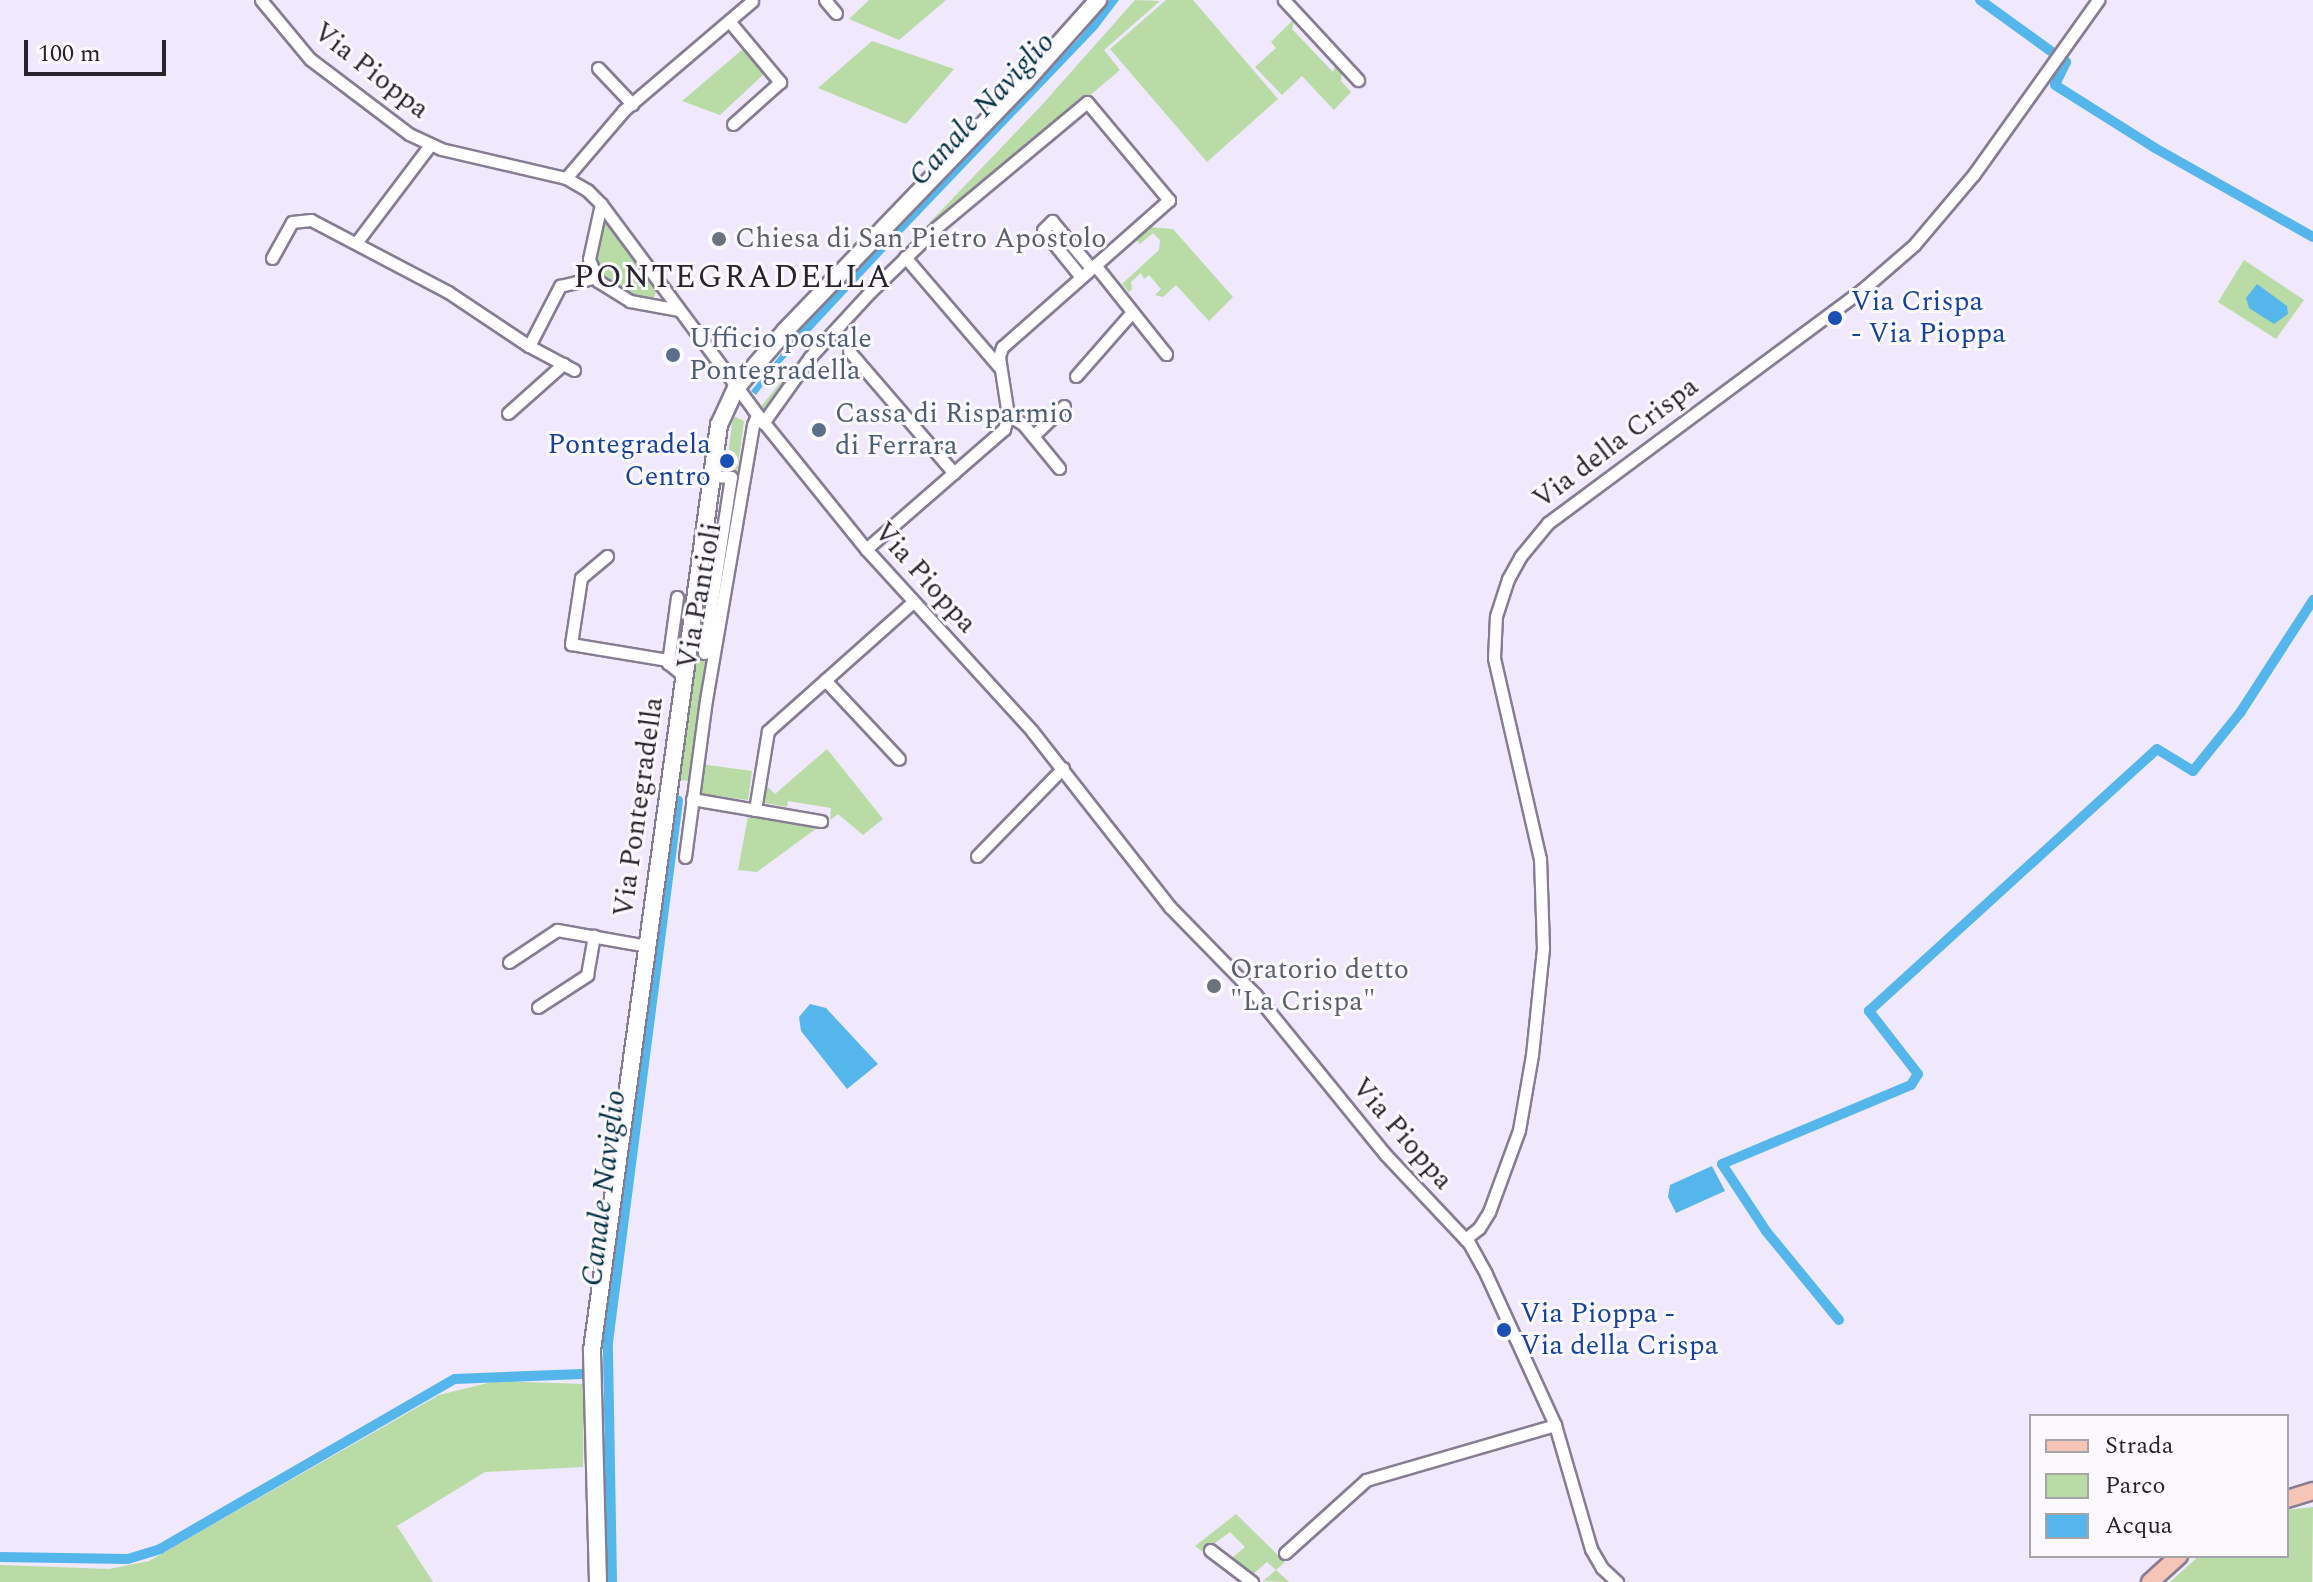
<!DOCTYPE html>
<style>
body{margin:0}
#map{position:relative;width:2313px;height:1582px;overflow:hidden;background:#f0e9fd;font-family:Spectral,serif}
div>[style]{position:absolute}
.green>*{inset:0;background:#b9dba5}
.water>*{inset:0;background:#55b6ec}
.canal>*{height:10px;margin:-5px;padding:0 5px;transform-origin:5px;border-radius:5px;background:#55b6ec}
.roads{filter:drop-shadow(2px 0 #867d93) drop-shadow(-2px 0 #867d93) drop-shadow(0 2px #867d93) drop-shadow(0 -2px #867d93)}
.street>*{height:11px;margin:-5.5px;padding:0 5.5px;transform-origin:5.5px;border-radius:5.5px;background:#fff}
.secondary>*{height:16px;margin:-8px;padding:0 8px;transform-origin:8px;border-radius:8px;background:#fff}
.primary>*{height:16px;margin:-8px;padding:0 8px;transform-origin:8px;border-radius:8px;background:#f5c5b8}
.dots>*{width:22px;height:22px;translate:-50% -50%;box-sizing:border-box;border:4px solid #fbf9fe;border-radius:50%}
span{translate:-50% -50%;white-space:nowrap;text-align:center;line-height:1.15;-webkit-text-stroke:6px #fbf9fe;paint-order:stroke}
.street-label{font-size:28px;color:#27242d}
.worship-label{font-size:28px;color:#5b616d}
.left{translate:0 -50%;text-align:left}
.transit-label{font-size:28px;color:#164399}
.right{translate:-100% -50%;text-align:right}
.service-label{font-size:28px;color:#4e5e75}
.water-label{font-size:30px;color:#033045;font-style:italic}
.quarter-label{font-size:32px;color:#27242d;letter-spacing:2px}
.legend{position:absolute;left:2029px;top:1414px;width:260px;height:144px;box-sizing:border-box;background:#fbf9fe;border:2px solid #a6a4aa;margin:0;padding:10px 14px;list-style:none;font-size:24px;color:#27242d}
.legend li{display:flex;align-items:center;gap:16px;height:40px}
.legend b{width:40px;border:2px solid #a6a4aa}
.scale{position:absolute;left:24px;top:40px;width:142px;height:36px;box-sizing:border-box;border:4px solid #27242d;border-top:0;padding-left:10px;font-size:24px;line-height:28px;white-space:nowrap;color:#27242d;-webkit-text-stroke:6px #fbf9fe;paint-order:stroke}
</style>
<div id="map">
<div class="green">
<div style="clip-path:polygon(869px 0,946px 0,899px 40px,849px 19px)"></div>
<div style="clip-path:polygon(1135px 0,1160px 1px,1104px 50px,1120px 70px,913px 244px,763px 420px,759px 409px,803px 355px,1040px 107px)"></div>
<div style="clip-path:polygon(1166px 0,1193px 0,1278px 99px,1207px 162px,1110px 49px)"></div>
<div style="clip-path:polygon(1295px 18px,1292px 29px,1333px 72px,1335px 67px,1342px 73px,1341px 81px,1351px 92px,1334px 110px,1302px 76px,1282px 95px,1255px 67px,1276px 48px,1271px 42px)"></div>
<div style="clip-path:polygon(872px 41px,954px 69px,906px 124px,818px 88px)"></div>
<div style="clip-path:polygon(743px 49px,765px 73px,720px 115px,682px 101px)"></div>
<div style="clip-path:polygon(606px 222px,657px 289px,654px 298px,627px 295px,601px 272px,596px 249px,599px 227px)"></div>
<div style="clip-path:polygon(1149px 227px,1173px 229px,1233px 297px,1209px 321px,1176px 285px,1163px 297px,1155px 295px,1161px 289px,1149px 275px,1144px 279px,1141px 273px,1131px 282px,1132px 289px,1129px 292px,1122px 284px,1159px 250px,1160px 240px,1153px 233px,1140px 244px,1135px 239px)"></div>
<div style="clip-path:polygon(2244px 260px,2304px 300px,2276px 339px,2218px 302px)"></div>
<div style="clip-path:polygon(733px 416px,744px 421px,737px 473px,726px 472px)"></div>
<div style="clip-path:polygon(692px 656px,707px 659px,688px 781px,674px 779px)"></div>
<div style="clip-path:polygon(827px 749px,883px 819px,863px 835px,838px 814px,830px 820px,831px 808px,788px 801px,787px 807px,765px 803px,766px 785px,775px 794px)"></div>
<div style="clip-path:polygon(700px 764px,752px 771px,748px 800px,695px 793px)"></div>
<div style="clip-path:polygon(748px 816px,817px 828px,757px 872px,738px 870px)"></div>
<div style="clip-path:polygon(496px 1381px,584px 1384px,583px 1467px,485px 1472px,397px 1526px,433px 1582px,0 1582px,0 1565px,109px 1569px,149px 1561px,439px 1395px)"></div>
<div style="clip-path:polygon(2313px 1507px,2312px 1582px,2170px 1582px,2199px 1556px,2287px 1556px,2287px 1510px)"></div>
<div style="clip-path:polygon(1236px 1514px,1285px 1562px,1276px 1570px,1289px 1582px,1263px 1581px,1276px 1570px,1267px 1562px,1252px 1575px,1232px 1558px,1245px 1547px,1230px 1532px,1203px 1552px,1195px 1546px)"></div>
</div>
<div class="water">
<div style="clip-path:polygon(1109px 0,1119px 0,1097px 29px,899px 236px,776px 368px,756px 395px,751px 391px,802px 328px,1080px 37px)"></div>
<div style="clip-path:polygon(2257px 284px,2287px 306px,2288px 314px,2274px 324px,2249px 308px,2246px 298px)"></div>
<div style="clip-path:polygon(810px 1004px,826px 1008px,878px 1064px,847px 1089px,801px 1031px,799px 1017px)"></div>
<div style="clip-path:polygon(1712px 1166px,1725px 1191px,1676px 1213px,1668px 1197px,1670px 1185px)"></div>
</div>
<div class="canal">
<div style="left:1980px;top:0;width:106px;rotate:35.8deg"></div>
<div style="left:2066px;top:62px;width:25px;rotate:116deg"></div>
<div style="left:2055px;top:85px;width:118px;rotate:32.2deg"></div>
<div style="left:2155px;top:148px;width:181px;rotate:29.4deg"></div>
<div style="left:1839px;top:1320px;width:115px;rotate:-129.4deg"></div>
<div style="left:1766px;top:1231px;width:80px;rotate:-123.3deg"></div>
<div style="left:1722px;top:1164px;width:205px;rotate:-22.7deg"></div>
<div style="left:1911px;top:1085px;width:13px;rotate:-58deg"></div>
<div style="left:1918px;top:1074px;width:80px;rotate:-127.9deg"></div>
<div style="left:1869px;top:1011px;width:389px;rotate:-42.3deg"></div>
<div style="left:2157px;top:749px;width:42px;rotate:31.4deg"></div>
<div style="left:2193px;top:771px;width:75px;rotate:-51deg"></div>
<div style="left:2240px;top:713px;width:135px;rotate:-57.1deg"></div>
<div style="left:0;top:1557px;width:128px;rotate:0.9deg"></div>
<div style="left:128px;top:1559px;width:34px;rotate:-17deg"></div>
<div style="left:160px;top:1549px;width:340px;rotate:-30deg"></div>
<div style="left:455px;top:1379px;width:127px;rotate:-2.3deg"></div>
<div style="left:612px;top:1582px;width:240px;rotate:-91deg"></div>
<div style="left:608px;top:1342px;width:546px;rotate:-82.63deg"></div>
</div>
<div class="roads">
<div class="street">
<div style="left:261px;top:0;width:77px;rotate:50.3deg"></div>
<div style="left:310px;top:59px;width:124px;rotate:37.1deg"></div>
<div style="left:409px;top:134px;width:35px;rotate:25deg"></div>
<div style="left:441px;top:149px;width:128px;rotate:13.1deg"></div>
<div style="left:566px;top:178px;width:24px;rotate:30deg"></div>
<div style="left:587px;top:190px;width:20px;rotate:45deg"></div>
<div style="left:601px;top:204px;width:255px;rotate:53.4deg"></div>
<div style="left:753px;top:409px;width:180px;rotate:51.1deg"></div>
<div style="left:866px;top:549px;width:246px;rotate:47.6deg"></div>
<div style="left:1032px;top:731px;width:224px;rotate:51.9deg"></div>
<div style="left:1170px;top:907px;width:122px;rotate:45.7deg"></div>
<div style="left:1255px;top:994px;width:206px;rotate:50.9deg"></div>
<div style="left:1385px;top:1154px;width:122px;rotate:46.7deg"></div>
<div style="left:1469px;top:1243px;width:35px;rotate:61deg"></div>
<div style="left:1486px;top:1274px;width:166px;rotate:65.4deg"></div>
<div style="left:1555px;top:1425px;width:129px;rotate:73.8deg"></div>
<div style="left:1591px;top:1549px;width:22px;rotate:60deg"></div>
<div style="left:1602px;top:1568px;width:21px;rotate:43deg"></div>
<div style="left:825px;top:0;width:17px;rotate:50deg"></div>
<div style="left:1284px;top:0;width:109px;rotate:47.2deg"></div>
<div style="left:729px;top:21px;width:80px;rotate:50.1deg"></div>
<div style="left:780px;top:82px;width:63px;rotate:138.2deg"></div>
<div style="left:598px;top:68px;width:50px;rotate:46.6deg"></div>
<div style="left:566px;top:178px;width:89px;rotate:-49.5deg"></div>
<div style="left:624px;top:110px;width:168px;rotate:-40.4deg"></div>
<div style="left:601px;top:204px;width:56px;rotate:102.3deg"></div>
<div style="left:589px;top:259px;width:24px;rotate:68deg"></div>
<div style="left:598px;top:281px;width:38px;rotate:32deg"></div>
<div style="left:630px;top:301px;width:50px;rotate:10.4deg"></div>
<div style="left:356px;top:243px;width:123px;rotate:-52.9deg"></div>
<div style="left:905px;top:257px;width:146px;rotate:49.4deg"></div>
<div style="left:272px;top:258px;width:41px;rotate:-60.9deg"></div>
<div style="left:292px;top:222px;width:19px;rotate:-6deg"></div>
<div style="left:311px;top:220px;width:155px;rotate:27.7deg"></div>
<div style="left:448px;top:292px;width:97px;rotate:33.7deg"></div>
<div style="left:529px;top:346px;width:51px;rotate:28.1deg"></div>
<div style="left:1095px;top:265px;width:114px;rotate:51.4deg"></div>
<div style="left:1081px;top:277px;width:60px;rotate:-129deg"></div>
<div style="left:1043px;top:230px;width:13px;rotate:-45deg"></div>
<div style="left:1052px;top:221px;width:61px;rotate:50.3deg"></div>
<div style="left:529px;top:346px;width:68px;rotate:-62.7deg"></div>
<div style="left:560px;top:286px;width:36px;rotate:-14deg"></div>
<div style="left:849px;top:351px;width:161px;rotate:49.3deg"></div>
<div style="left:1076px;top:376px;width:85px;rotate:-48.8deg"></div>
<div style="left:508px;top:413px;width:74px;rotate:-41.7deg"></div>
<div style="left:1008px;top:415px;width:17px;rotate:31deg"></div>
<div style="left:1023px;top:424px;width:57px;rotate:50.7deg"></div>
<div style="left:763px;top:423px;width:81px;rotate:-54.5deg"></div>
<div style="left:810px;top:357px;width:88px;rotate:-47.3deg"></div>
<div style="left:870px;top:292px;width:93px;rotate:-44.1deg"></div>
<div style="left:937px;top:227px;width:195px;rotate:-39.8deg"></div>
<div style="left:1087px;top:102px;width:128px;rotate:50.1deg"></div>
<div style="left:1169px;top:200px;width:222px;rotate:138.6deg"></div>
<div style="left:1002px;top:347px;width:10px;rotate:107deg"></div>
<div style="left:999px;top:357px;width:59px;rotate:81.2deg"></div>
<div style="left:1008px;top:415px;width:15px;rotate:106deg"></div>
<div style="left:1004px;top:429px;width:183px;rotate:139deg"></div>
<div style="left:1033px;top:436px;width:43px;rotate:-44.1deg"></div>
<div style="left:607px;top:556px;width:34px;rotate:140deg"></div>
<div style="left:581px;top:578px;width:67px;rotate:98.6deg"></div>
<div style="left:571px;top:644px;width:98px;rotate:9.4deg"></div>
<div style="left:677px;top:597px;width:67px;rotate:97.8deg"></div>
<div style="left:668px;top:663px;width:21px;rotate:39deg"></div>
<div style="left:704px;top:653px;width:178px;rotate:-81.3deg"></div>
<div style="left:731px;top:477px;width:18px;rotate:-177deg"></div>
<div style="left:825px;top:680px;width:108px;rotate:46.9deg"></div>
<div style="left:692px;top:799px;width:131px;rotate:9.7deg"></div>
<div style="left:755px;top:810px;width:80px;rotate:-80.7deg"></div>
<div style="left:768px;top:731px;width:194px;rotate:-41.7deg"></div>
<div style="left:977px;top:856px;width:123px;rotate:-45.7deg"></div>
<div style="left:685px;top:857px;width:158px;rotate:-82.4deg"></div>
<div style="left:706px;top:700px;width:279px;rotate:-80.3deg"></div>
<div style="left:753px;top:425px;width:11px;rotate:-68deg"></div>
<div style="left:509px;top:962px;width:58px;rotate:-33.7deg"></div>
<div style="left:557px;top:930px;width:91px;rotate:10.1deg"></div>
<div style="left:538px;top:1007px;width:59px;rotate:-33.1deg"></div>
<div style="left:587px;top:975px;width:40px;rotate:-80deg"></div>
<div style="left:1465px;top:1239px;width:18px;rotate:-38deg"></div>
<div style="left:1479px;top:1228px;width:19px;rotate:-58deg"></div>
<div style="left:1489px;top:1212px;width:87px;rotate:-69.9deg"></div>
<div style="left:1519px;top:1130px;width:76px;rotate:-80.2deg"></div>
<div style="left:1532px;top:1055px;width:108px;rotate:-84.1deg"></div>
<div style="left:1543px;top:948px;width:89px;rotate:-91.9deg"></div>
<div style="left:1540px;top:859px;width:206px;rotate:-102.9deg"></div>
<div style="left:1494px;top:658px;width:42px;rotate:-87.3deg"></div>
<div style="left:1496px;top:616px;width:39px;rotate:-72deg"></div>
<div style="left:1508px;top:579px;width:25px;rotate:-61deg"></div>
<div style="left:1520px;top:557px;width:44px;rotate:-50.5deg"></div>
<div style="left:1548px;top:523px;width:391px;rotate:-36.6deg"></div>
<div style="left:1862px;top:290px;width:69px;rotate:-40.9deg"></div>
<div style="left:1914px;top:245px;width:93px;rotate:-49.8deg"></div>
<div style="left:1974px;top:174px;width:214px;rotate:-54.5deg"></div>
<div style="left:1210px;top:1550px;width:53px;rotate:37.3deg"></div>
<div style="left:1285px;top:1553px;width:109px;rotate:-42deg"></div>
<div style="left:1366px;top:1480px;width:197px;rotate:-16.2deg"></div>
</div>
<div class="secondary">
<div style="left:598px;top:1582px;width:232px;rotate:-91.5deg"></div>
<div style="left:592px;top:1350px;width:934px;rotate:-82.18deg"></div>
<div style="left:719px;top:425px;width:41px;rotate:-65.3deg"></div>
<div style="left:736px;top:388px;width:77px;rotate:-49.2deg"></div>
<div style="left:786px;top:330px;width:344px;rotate:-46.1deg"></div>
<div style="left:1025px;top:82px;width:110px;rotate:-48.3deg"></div>
</div>
<div class="primary">
<div style="left:2287px;top:1499px;width:27px;rotate:-17deg"></div>
<div style="left:2150px;top:1582px;width:39px;rotate:-42deg"></div>
</div>
</div>
<div class="dots">
<div style="left:719px;top:239px;background:#6b7280"></div>
<div style="left:1835px;top:318px;background:#1a4fb4"></div>
<div style="left:673px;top:355px;background:#5c6f8a"></div>
<div style="left:819px;top:430px;background:#5c6f8a"></div>
<div style="left:727px;top:461px;background:#1a4fb4"></div>
<div style="left:1214px;top:986px;background:#6b7280"></div>
<div style="left:1504px;top:1330px;background:#1a4fb4"></div>
</div>
<div class="street-label">
<span style="left:371px;top:71px;rotate:38deg">Via Pioppa</span>
<span style="left:1616px;top:443px;rotate:-37deg">Via della Crispa</span>
<span style="left:925px;top:578px;rotate:48deg">Via Pioppa</span>
<span style="left:700px;top:596px;rotate:-80deg">Via Pantioli</span>
<span style="left:639px;top:807px;rotate:-82deg">Via Pontegradella</span>
<span style="left:1402px;top:1134px;rotate:49deg">Via Pioppa</span>
</div>
<div class="worship-label">
<span class="left" style="left:735px;top:239px">Chiesa di San Pietro Apostolo</span>
<span class="left" style="left:1230px;top:986px">Oratorio detto<br>"La Crispa"</span>
</div>
<div class="transit-label">
<span class="left" style="left:1851px;top:318px">Via Crispa<br>- Via Pioppa</span>
<span class="right" style="left:711px;top:461px">Pontegradela<br>Centro</span>
<span class="left" style="left:1520px;top:1330px">Via Pioppa -<br>Via della Crispa</span>
</div>
<div class="service-label">
<span class="left" style="left:689px;top:355px">Ufficio postale<br>Pontegradella</span>
<span class="left" style="left:835px;top:430px">Cassa di Risparmio<br>di Ferrara</span>
</div>
<div class="water-label">
<span style="left:982px;top:109px;rotate:-47deg">Canale Naviglio</span>
<span style="left:604px;top:1188px;rotate:-83deg">Canale Naviglio</span>
</div>
<div class="quarter-label">
<span style="left:733px;top:278px">PONTEGRADELLA</span>
</div>
<ul class="legend">
<li><b style="height:10px;background:#f5c5b8"></b>Strada</li>
<li><b style="height:22px;background:#b9dba5"></b>Parco</li>
<li><b style="height:22px;background:#55b6ec"></b>Acqua</li>
</ul>
<div class="scale">100 m</div>
</div>
